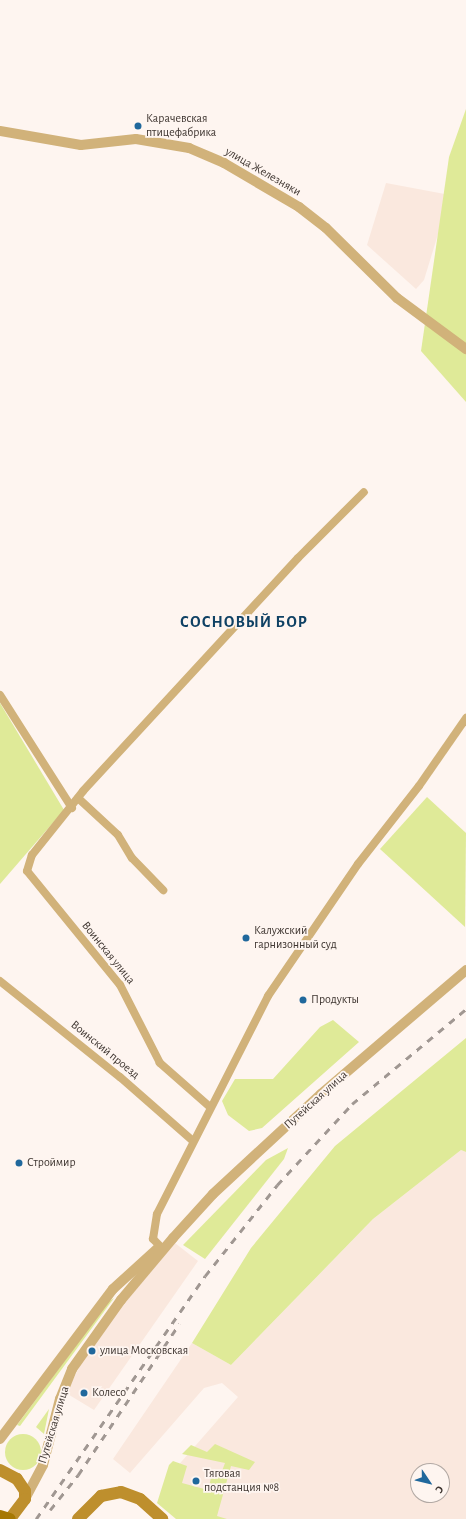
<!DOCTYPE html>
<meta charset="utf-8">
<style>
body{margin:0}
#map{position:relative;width:466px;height:1519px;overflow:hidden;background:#fef5f0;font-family:"Alegreya Sans",sans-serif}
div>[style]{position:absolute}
.built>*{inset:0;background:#fae8de}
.green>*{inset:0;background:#dfea98}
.round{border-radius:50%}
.minor>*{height:8px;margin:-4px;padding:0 4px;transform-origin:4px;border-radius:4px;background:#d1b27a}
.tertiary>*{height:10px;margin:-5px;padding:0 5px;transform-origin:5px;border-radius:5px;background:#d1b27a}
.secondary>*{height:12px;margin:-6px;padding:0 6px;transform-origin:6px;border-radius:6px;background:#be8f2d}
.primary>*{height:12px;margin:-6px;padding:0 6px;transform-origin:6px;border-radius:6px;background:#a67803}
.rail>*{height:2.5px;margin-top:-1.25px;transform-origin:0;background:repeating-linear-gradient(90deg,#a09792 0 7px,transparent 0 14px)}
.dots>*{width:11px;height:11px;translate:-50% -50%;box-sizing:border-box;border:2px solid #fef5f0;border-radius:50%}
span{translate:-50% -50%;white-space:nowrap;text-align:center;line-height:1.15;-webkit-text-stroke:3.5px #fef5f0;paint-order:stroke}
.poi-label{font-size:12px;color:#3f3631}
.left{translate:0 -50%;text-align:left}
.street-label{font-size:12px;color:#3f3631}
.district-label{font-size:16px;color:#0f4164;font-weight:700;letter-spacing:1px}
.north{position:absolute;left:410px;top:1463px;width:40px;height:40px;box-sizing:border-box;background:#fef5f0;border:1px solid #b2a9a4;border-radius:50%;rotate:125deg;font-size:11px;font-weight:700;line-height:16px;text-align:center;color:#3f3631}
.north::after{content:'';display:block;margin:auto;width:14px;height:18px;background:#20689c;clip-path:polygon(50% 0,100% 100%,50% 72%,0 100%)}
</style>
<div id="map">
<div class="built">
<div style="clip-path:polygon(386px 183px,450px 195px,424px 280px,416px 289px,367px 245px)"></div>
<div style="clip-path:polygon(evenodd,461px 1150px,466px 1152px,466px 1519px,180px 1519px,175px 1469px,238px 1397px,222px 1383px,204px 1388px,130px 1473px,113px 1459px,192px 1343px,231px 1365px,373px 1219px,461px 1150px,418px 1471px,442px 1471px,442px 1495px,418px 1495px,418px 1471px)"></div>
<div style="clip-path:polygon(175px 1243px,198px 1261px,94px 1410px,66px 1393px,81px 1364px,124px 1303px)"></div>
</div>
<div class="green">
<div style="clip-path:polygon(466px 109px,466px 402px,421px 351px,449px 157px)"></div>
<div style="clip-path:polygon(0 703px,64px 810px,0 884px)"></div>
<div style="clip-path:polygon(427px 797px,466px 833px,465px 927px,380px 849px)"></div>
<div style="clip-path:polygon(333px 1020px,359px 1042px,262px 1128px,249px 1131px,228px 1115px,222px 1101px,235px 1079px,273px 1079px,320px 1027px)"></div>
<div style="clip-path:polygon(466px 1038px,466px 1152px,461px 1150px,373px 1219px,231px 1365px,192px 1343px,251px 1248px,335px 1146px)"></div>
<div style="clip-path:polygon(288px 1148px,284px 1159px,205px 1259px,183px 1245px,266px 1160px)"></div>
<div style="clip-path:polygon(114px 1298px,20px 1426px,17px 1425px,108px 1302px)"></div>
<div style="clip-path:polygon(49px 1409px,44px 1434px,36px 1427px)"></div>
<div class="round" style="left:5px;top:1434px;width:36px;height:36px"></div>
<div style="clip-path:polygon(215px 1444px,255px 1462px,249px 1470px,231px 1466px,217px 1516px,227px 1519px,176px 1519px,157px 1503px,169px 1465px,173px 1461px,187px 1466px,182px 1483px,208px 1490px,211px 1478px,222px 1471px,225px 1463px,182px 1454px,191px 1445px,207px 1452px)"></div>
</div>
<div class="minor">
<div style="left:0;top:695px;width:134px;rotate:57.5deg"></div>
<div style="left:78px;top:798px;width:54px;rotate:42.8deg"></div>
<div style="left:118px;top:835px;width:27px;rotate:59deg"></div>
<div style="left:132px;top:858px;width:45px;rotate:45.9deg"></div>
<div style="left:0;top:981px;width:154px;rotate:38.7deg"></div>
<div style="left:120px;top:1077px;width:97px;rotate:41.2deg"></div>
<div style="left:210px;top:1107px;width:67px;rotate:-138.7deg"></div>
<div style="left:160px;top:1063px;width:88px;rotate:-117.1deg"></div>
<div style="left:120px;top:985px;width:147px;rotate:-129.2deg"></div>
<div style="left:27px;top:871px;width:17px;rotate:-73deg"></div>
<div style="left:32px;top:855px;width:82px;rotate:-51.4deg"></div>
<div style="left:83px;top:791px;width:317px;rotate:-47.3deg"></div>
<div style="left:298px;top:558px;width:93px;rotate:-45deg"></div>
<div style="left:160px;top:1246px;width:10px;rotate:-135deg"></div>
<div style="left:153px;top:1239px;width:25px;rotate:-81deg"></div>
<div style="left:157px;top:1214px;width:245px;rotate:-63deg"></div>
<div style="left:268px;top:996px;width:160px;rotate:-55.7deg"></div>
<div style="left:358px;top:864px;width:99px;rotate:-52deg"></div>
<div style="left:419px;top:786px;width:83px;rotate:-55.3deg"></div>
</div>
<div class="tertiary">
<div style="left:0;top:131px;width:82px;rotate:9.8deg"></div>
<div style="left:81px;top:145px;width:55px;rotate:-6.2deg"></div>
<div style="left:136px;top:139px;width:54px;rotate:9.6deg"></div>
<div style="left:189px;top:148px;width:38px;rotate:23deg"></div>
<div style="left:224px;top:163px;width:87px;rotate:30.4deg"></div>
<div style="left:299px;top:207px;width:34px;rotate:38deg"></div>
<div style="left:326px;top:228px;width:100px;rotate:44.6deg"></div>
<div style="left:397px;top:298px;width:86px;rotate:36.5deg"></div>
<div style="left:0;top:1439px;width:188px;rotate:-53deg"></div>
<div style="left:113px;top:1289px;width:61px;rotate:-42.3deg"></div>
<div style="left:25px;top:1499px;width:38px;rotate:-62deg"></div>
<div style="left:43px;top:1465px;width:68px;rotate:-75.6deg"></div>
<div style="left:60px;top:1399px;width:32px;rotate:-68deg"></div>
<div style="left:72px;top:1369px;width:85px;rotate:-54.6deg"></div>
<div style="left:121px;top:1300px;width:81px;rotate:-50deg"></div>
<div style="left:173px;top:1238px;width:59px;rotate:-47.7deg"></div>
<div style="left:213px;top:1194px;width:147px;rotate:-42.8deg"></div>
<div style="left:321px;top:1094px;width:191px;rotate:-40.5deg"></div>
</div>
<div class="secondary">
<div style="left:0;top:1470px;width:19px;rotate:28deg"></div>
<div style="left:17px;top:1479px;width:14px;rotate:56deg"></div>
<div style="left:25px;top:1491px;width:8px;rotate:90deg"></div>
<div style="left:25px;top:1499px;width:25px;rotate:127deg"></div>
<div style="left:78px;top:1519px;width:33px;rotate:-45deg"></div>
<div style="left:101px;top:1496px;width:20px;rotate:-11deg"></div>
<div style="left:121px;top:1492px;width:20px;rotate:20deg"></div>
<div style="left:140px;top:1499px;width:30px;rotate:42deg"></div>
</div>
<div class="primary">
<div style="left:0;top:1516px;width:10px;rotate:17deg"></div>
</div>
<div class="rail">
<div style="left:50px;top:1510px;width:45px;rotate:-51.3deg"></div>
<div style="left:78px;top:1475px;width:182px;rotate:-56.2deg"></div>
<div style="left:36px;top:1519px;width:296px;rotate:-55.2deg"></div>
<div style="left:205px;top:1276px;width:116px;rotate:-51.6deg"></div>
<div style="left:277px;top:1185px;width:110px;rotate:-47.2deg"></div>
<div style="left:352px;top:1104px;width:148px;rotate:-39.8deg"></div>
</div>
<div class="dots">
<div style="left:138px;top:126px;background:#20689c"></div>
<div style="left:246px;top:938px;background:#20689c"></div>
<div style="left:303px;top:1000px;background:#20689c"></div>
<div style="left:19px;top:1163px;background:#20689c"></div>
<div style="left:92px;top:1351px;background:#20689c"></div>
<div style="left:84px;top:1393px;background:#20689c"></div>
<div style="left:196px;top:1481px;background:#20689c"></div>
</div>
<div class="poi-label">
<span class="left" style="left:146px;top:126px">Карачевская<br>птицефабрика</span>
<span class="left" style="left:254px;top:938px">Калужский<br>гарнизонный суд</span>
<span class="left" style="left:311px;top:1000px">Продукты</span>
<span class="left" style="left:27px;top:1163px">Строймир</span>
<span class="left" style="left:100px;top:1351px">улица Московская</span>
<span class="left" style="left:92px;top:1393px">Колесо</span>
<span class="left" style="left:204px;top:1481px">Тяговая<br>подстанция №8</span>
</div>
<div class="street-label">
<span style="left:263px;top:172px;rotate:30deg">улица Железняки</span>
<span style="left:108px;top:953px;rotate:51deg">Воинская улица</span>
<span style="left:105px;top:1050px;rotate:39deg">Воинский проезд</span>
<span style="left:316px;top:1100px;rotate:-42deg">Путейская улица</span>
<span style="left:54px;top:1425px;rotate:-73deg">Путейская улица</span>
</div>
<div class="district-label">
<span style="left:244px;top:622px">СОСНОВЫЙ БОР</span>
</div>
<div class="north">С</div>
</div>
